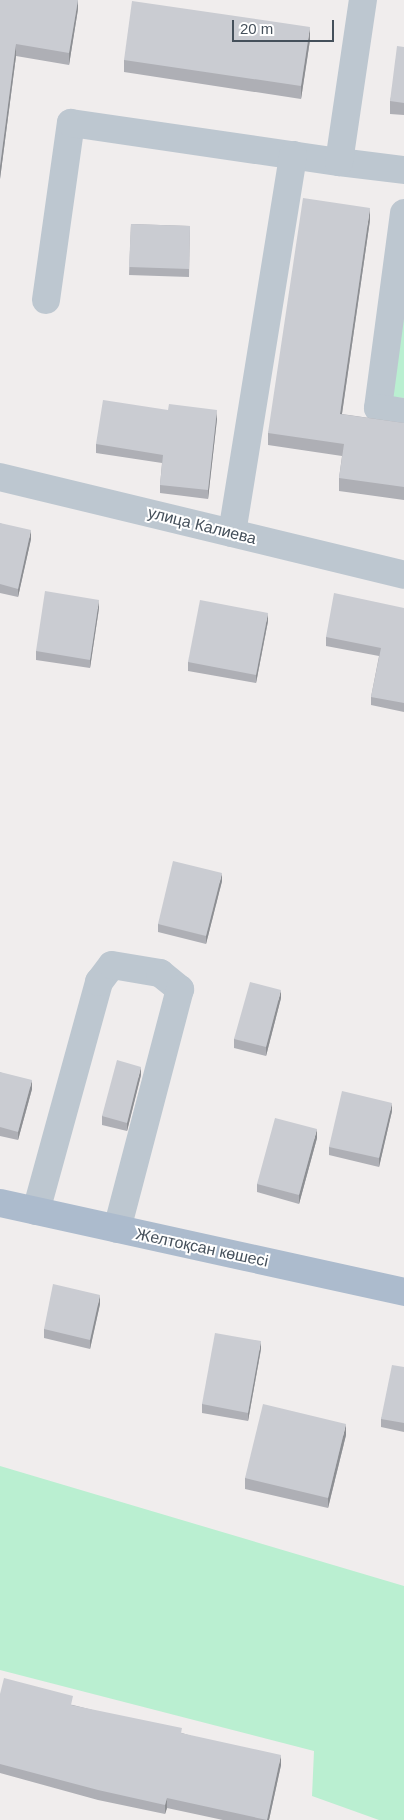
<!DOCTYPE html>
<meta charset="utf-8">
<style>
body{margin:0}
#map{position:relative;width:404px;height:1820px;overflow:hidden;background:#f0eded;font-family:Arial,sans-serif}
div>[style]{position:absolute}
.green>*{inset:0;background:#baefd1}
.minor>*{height:28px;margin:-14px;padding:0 14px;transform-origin:14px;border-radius:14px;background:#bdc7d0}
.major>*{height:28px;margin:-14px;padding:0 14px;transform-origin:14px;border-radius:14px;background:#acbbcd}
.wall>*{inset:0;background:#aeafb5}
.shaded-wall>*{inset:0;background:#8d8f93}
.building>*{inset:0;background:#caccd2}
span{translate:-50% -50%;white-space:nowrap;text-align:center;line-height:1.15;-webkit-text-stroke:4px #fff;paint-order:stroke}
.street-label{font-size:16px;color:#45505b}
.scale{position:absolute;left:232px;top:20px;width:102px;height:22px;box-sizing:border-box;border:2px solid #45505b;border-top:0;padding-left:6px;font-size:15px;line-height:18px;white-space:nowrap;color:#45505b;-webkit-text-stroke:4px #fff;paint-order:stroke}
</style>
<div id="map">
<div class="green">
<div style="clip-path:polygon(404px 311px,404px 398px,391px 397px)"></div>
<div style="clip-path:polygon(0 1466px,404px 1586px,404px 1820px,379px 1820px,312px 1796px,314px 1751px,0 1670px)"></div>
</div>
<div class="minor">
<div style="left:339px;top:162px;width:65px;rotate:7deg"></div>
<div style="left:404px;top:213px;width:197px;rotate:97.6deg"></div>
<div style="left:378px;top:408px;width:26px;rotate:9deg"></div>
<div style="left:46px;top:300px;width:179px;rotate:-82deg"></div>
<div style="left:71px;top:123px;width:271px;rotate:8.3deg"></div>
<div style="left:339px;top:162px;width:164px;rotate:-81.6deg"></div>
<div style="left:0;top:477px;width:416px;rotate:13.6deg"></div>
<div style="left:232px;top:533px;width:383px;rotate:-80.8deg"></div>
<div style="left:36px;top:1211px;width:238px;rotate:-74.6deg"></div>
<div style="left:99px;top:982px;width:21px;rotate:-53deg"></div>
<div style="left:112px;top:965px;width:49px;rotate:9.5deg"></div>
<div style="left:160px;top:973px;width:26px;rotate:39deg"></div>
<div style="left:180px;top:989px;width:248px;rotate:104.7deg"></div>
</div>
<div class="major">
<div style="left:0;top:1203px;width:414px;rotate:12.4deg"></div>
</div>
<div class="wall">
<div style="clip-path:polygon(0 0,78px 0,78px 9px,69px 65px,16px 56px,0 179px)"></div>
<div style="clip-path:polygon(310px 40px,301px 99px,124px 72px,124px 60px)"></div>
<div style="clip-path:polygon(404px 47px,404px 115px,390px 114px,390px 101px)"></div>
<div style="clip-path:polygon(370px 220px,342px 414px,404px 423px,404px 500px,339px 491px,339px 478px,342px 456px,268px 445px,268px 433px)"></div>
<div style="clip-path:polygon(131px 224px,190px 226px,189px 277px,129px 275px)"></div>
<div style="clip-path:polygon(168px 410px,217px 419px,208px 499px,160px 493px,160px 485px,162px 463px,96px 453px,96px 444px)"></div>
<div style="clip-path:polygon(0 523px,31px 539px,18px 597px,0 593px)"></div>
<div style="clip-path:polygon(99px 608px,90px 668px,36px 660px,36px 651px)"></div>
<div style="clip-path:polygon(404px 608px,404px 712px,371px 705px,371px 697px,379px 656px,326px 646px,326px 637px)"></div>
<div style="clip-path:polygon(268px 621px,256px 683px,188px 671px,188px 662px)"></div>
<div style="clip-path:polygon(222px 881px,206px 944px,158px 932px,158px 924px)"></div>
<div style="clip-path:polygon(281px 998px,266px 1056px,234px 1048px,234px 1039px)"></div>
<div style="clip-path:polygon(0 1072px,32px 1089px,18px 1140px,0 1136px)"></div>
<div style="clip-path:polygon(141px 1075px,127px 1131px,102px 1125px,102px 1116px)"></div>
<div style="clip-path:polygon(392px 1111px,379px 1167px,329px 1155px,329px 1147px)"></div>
<div style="clip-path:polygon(317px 1138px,299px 1204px,257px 1192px,257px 1184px)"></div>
<div style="clip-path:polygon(100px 1304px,90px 1349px,44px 1338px,44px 1329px)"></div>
<div style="clip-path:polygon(261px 1349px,248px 1421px,202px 1413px,202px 1404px)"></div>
<div style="clip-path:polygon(404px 1367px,404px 1432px,381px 1427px,381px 1419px)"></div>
<div style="clip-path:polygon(346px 1435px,328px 1508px,245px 1489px,245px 1478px)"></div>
<div style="clip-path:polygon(0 1694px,73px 1705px,182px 1733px,281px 1765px,269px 1820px,223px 1820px,167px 1808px,165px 1814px,98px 1800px,0 1773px)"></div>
</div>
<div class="shaded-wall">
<div style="clip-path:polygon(78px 0,78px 9px,69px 65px,69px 53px)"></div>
<div style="clip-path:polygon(310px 27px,310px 40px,301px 99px,301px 86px)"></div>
<div style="clip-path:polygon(16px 44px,16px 56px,0 179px,0 166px)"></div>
<div style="clip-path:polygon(370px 208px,370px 220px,340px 427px,340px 414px)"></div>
<div style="clip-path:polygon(217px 410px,217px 419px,208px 499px,208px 490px)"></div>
<div style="clip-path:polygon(31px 530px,31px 539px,18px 597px,18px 589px)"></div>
<div style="clip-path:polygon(99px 600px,99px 608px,90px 668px,90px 660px)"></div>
<div style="clip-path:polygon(268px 613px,268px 621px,256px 683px,256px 675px)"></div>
<div style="clip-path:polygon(222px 873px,222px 881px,206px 944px,206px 936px)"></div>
<div style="clip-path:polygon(281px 990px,281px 998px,266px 1056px,266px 1047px)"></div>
<div style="clip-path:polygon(141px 1067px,141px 1075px,127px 1131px,127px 1123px)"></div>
<div style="clip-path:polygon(32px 1080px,32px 1089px,18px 1140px,18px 1132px)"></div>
<div style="clip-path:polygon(392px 1103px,392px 1111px,379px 1167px,379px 1158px)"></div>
<div style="clip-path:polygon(317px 1129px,317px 1138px,299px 1204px,299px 1195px)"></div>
<div style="clip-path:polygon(100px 1295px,100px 1304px,90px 1349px,90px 1340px)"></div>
<div style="clip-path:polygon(261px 1341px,261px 1349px,248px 1421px,248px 1413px)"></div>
<div style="clip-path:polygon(346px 1424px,346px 1435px,328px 1508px,328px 1498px)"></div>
<div style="clip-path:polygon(281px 1755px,281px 1765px,269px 1820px,267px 1820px)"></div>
<div style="clip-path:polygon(167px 1798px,167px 1808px,165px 1814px,165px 1805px)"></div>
</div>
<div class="building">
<div style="clip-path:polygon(0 0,78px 0,69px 53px,16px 44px,0 166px)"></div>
<div style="clip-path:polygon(132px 1px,310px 27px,301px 86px,124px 60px)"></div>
<div style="clip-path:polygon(397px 46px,404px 47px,404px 103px,390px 101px)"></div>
<div style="clip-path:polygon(303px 198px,370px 208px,340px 414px,404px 423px,404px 487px,339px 478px,344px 444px,268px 433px)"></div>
<div style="clip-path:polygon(131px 224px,190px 226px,189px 269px,129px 267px)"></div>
<div style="clip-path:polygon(103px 400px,168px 410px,169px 404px,217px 410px,208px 490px,160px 485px,163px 455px,96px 444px)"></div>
<div style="clip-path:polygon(0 523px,31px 530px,18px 589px,0 584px)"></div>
<div style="clip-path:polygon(45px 591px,99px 600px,90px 660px,36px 651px)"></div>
<div style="clip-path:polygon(334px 593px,404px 608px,404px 703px,371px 697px,381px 648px,326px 637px)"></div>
<div style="clip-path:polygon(200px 600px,268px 613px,256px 675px,188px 662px)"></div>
<div style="clip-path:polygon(173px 861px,222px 873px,206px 936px,158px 924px)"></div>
<div style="clip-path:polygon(250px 982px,281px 990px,266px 1047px,234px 1039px)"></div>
<div style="clip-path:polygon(117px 1060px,141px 1067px,127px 1123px,102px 1116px)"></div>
<div style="clip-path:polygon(0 1072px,32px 1080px,18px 1132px,0 1127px)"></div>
<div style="clip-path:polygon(342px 1091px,392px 1103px,379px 1158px,329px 1147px)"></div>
<div style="clip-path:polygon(275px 1118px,317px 1129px,299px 1195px,257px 1184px)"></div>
<div style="clip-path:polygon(53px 1284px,100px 1295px,90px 1340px,44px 1329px)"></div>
<div style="clip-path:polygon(215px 1333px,261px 1341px,248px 1413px,202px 1404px)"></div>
<div style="clip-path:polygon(392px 1365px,404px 1367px,404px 1423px,381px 1419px)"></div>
<div style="clip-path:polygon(263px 1404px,346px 1424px,328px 1498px,245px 1478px)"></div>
<div style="clip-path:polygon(4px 1678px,73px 1696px,71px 1705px,182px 1728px,181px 1733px,281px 1755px,267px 1820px,167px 1798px,165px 1805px,98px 1790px,0 1764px,0 1694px)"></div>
</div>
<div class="street-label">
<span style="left:202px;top:526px;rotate:14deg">улица Калиева</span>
<span style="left:202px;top:1248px;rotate:12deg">Желтоқсан көшесі</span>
</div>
<div class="scale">20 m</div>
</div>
